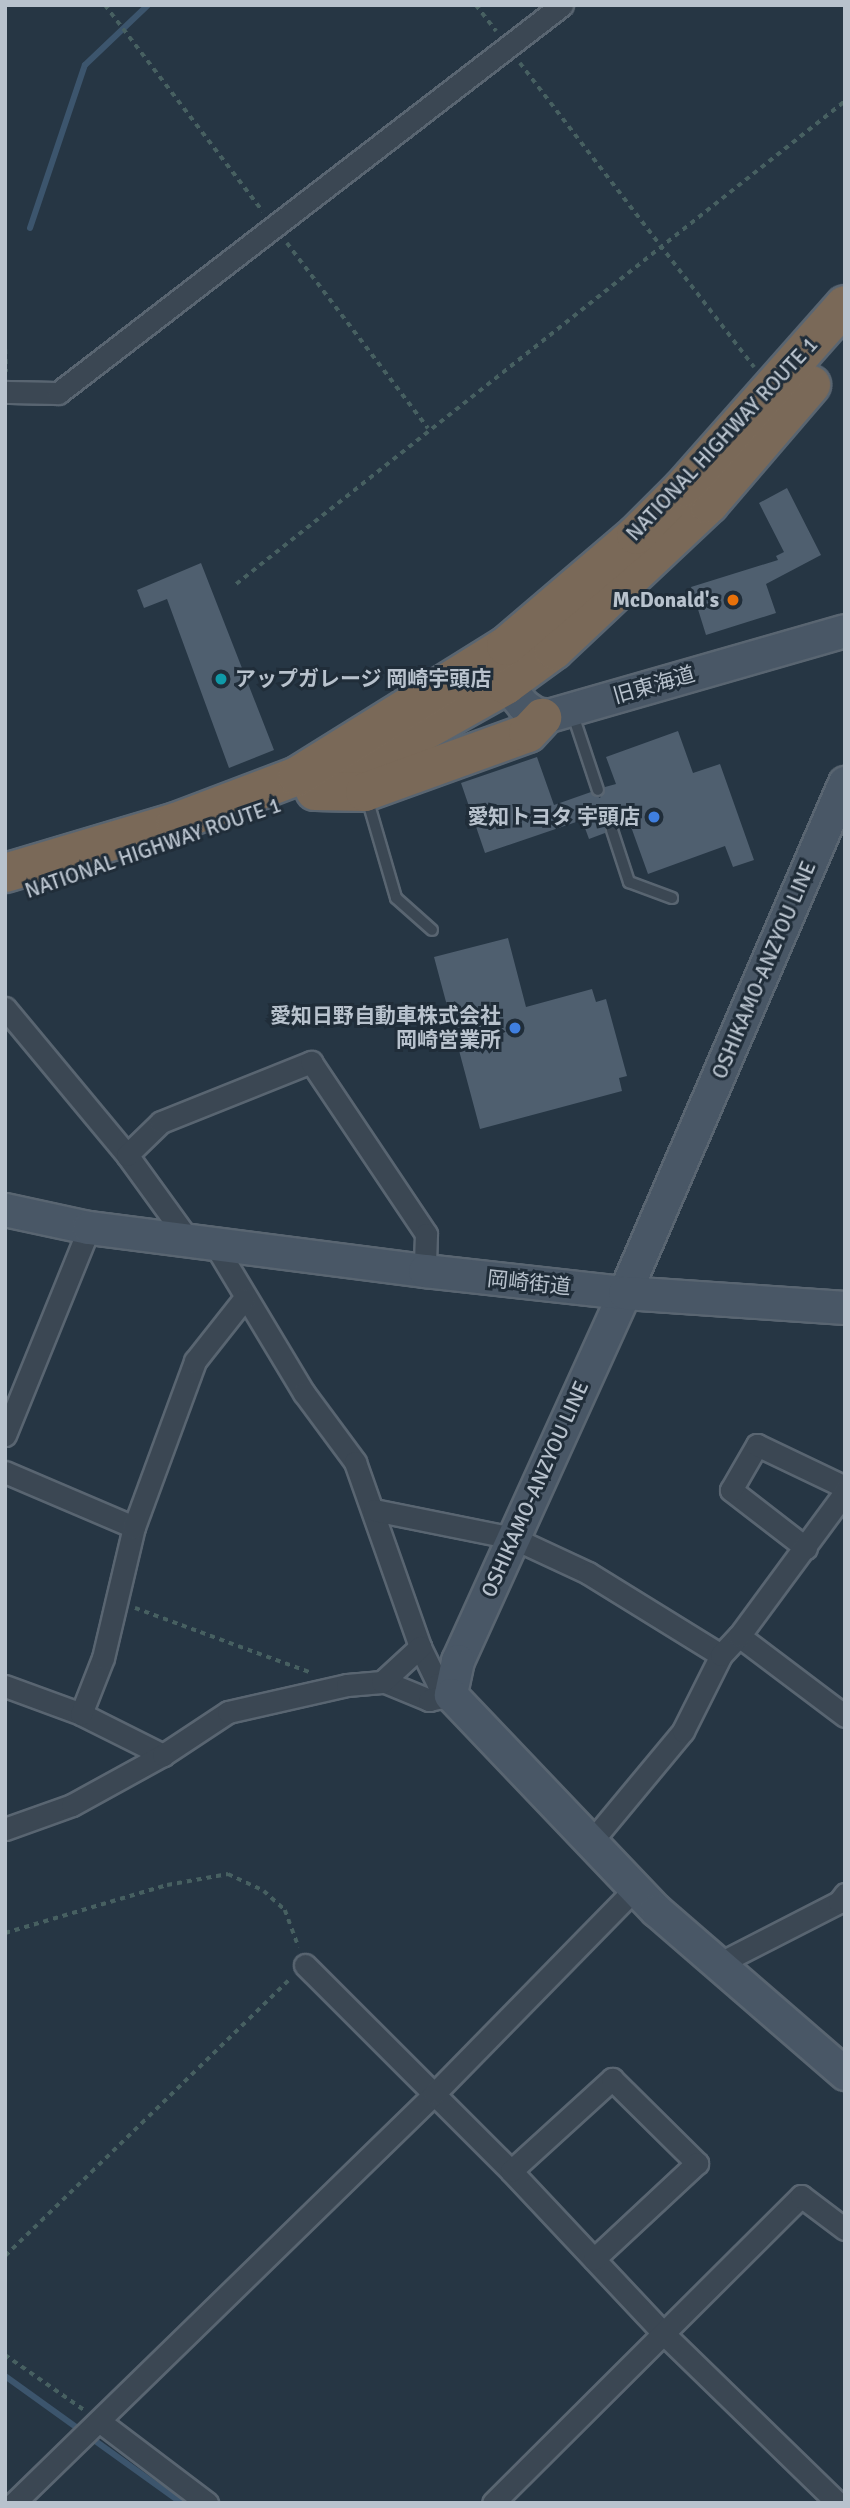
<!DOCTYPE html>
<meta charset="utf-8">
<style>
body{margin:0}
#map{position:relative;width:850px;height:2508px;overflow:hidden;background:#263644;font-family:Signika,"Noto Sans JP",sans-serif}
div>[style]{position:absolute}
.stream>*{height:6px;margin:-3px;padding:0 3px;transform-origin:3px;border-radius:3px;background:#3c556d}
.building>*{inset:0;background:#4f5f6f}
.path>*{height:3.5px;margin-top:-1.75px;transform-origin:0;background:repeating-linear-gradient(90deg,#476061 0 5px,transparent 0 10px)}
.roads{filter:drop-shadow(2px 0 #596571) drop-shadow(-2px 0 #596571) drop-shadow(0 2px #596571) drop-shadow(0 -2px #596571)}
.lane>*{height:10px;margin:-5px;padding:0 5px;transform-origin:5px;border-radius:5px;background:#3b4753}
.street>*{height:21px;margin:-10.5px;padding:0 10.5px;transform-origin:10.5px;border-radius:10.5px;background:#3b4753}
.secondary>*{height:32px;margin:-16px;padding:0 16px;transform-origin:16px;border-radius:16px;background:#495766}
.highway>*{height:38px;margin:-19px;padding:0 19px;transform-origin:19px;border-radius:19px;background:#7a6958}
.dots>*{width:19px;height:19px;translate:-50% -50%;box-sizing:border-box;border:4px solid #202d39;border-radius:50%}
span{translate:-50% -50%;white-space:nowrap;text-align:center;line-height:1.15;-webkit-text-stroke:6px #202d39;paint-order:stroke}
.street-label{font-size:21px;color:#b8c2cd}
.poi-label{font-size:21px;color:#b8c2cd;font-weight:700}
.right{translate:-100% -50%;text-align:right}
.left{translate:0 -50%;text-align:left}
.frame{position:absolute;inset:0;border:7px solid #b8c2cd;pointer-events:none}
</style>
<div id="map">
<div class="stream">
<div style="left:30px;top:228px;width:172px;rotate:-71.4deg"></div>
<div style="left:85px;top:65px;width:87px;rotate:-43.6deg"></div>
<div style="left:5px;top:2376px;width:218px;rotate:35.7deg"></div>
</div>
<div class="building">
<div style="clip-path:polygon(787px 488px,821px 555px,766px 584px,776px 613px,706px 635px,691px 587px,778px 560px,776px 556px,784px 552px,759px 503px)"></div>
<div style="clip-path:polygon(201px 563px,274px 750px,229px 768px,167px 599px,144px 608px,137px 590px)"></div>
<div style="clip-path:polygon(678px 731px,693px 773px,720px 764px,754px 860px,733px 867px,725px 846px,648px 874px,630px 824px,620px 828px,609px 823px,605px 833px,589px 839px,582px 820px,485px 853px,461px 783px,537px 757px,554px 805px,591px 792px,600px 798px,605px 787px,616px 784px,606px 757px)"></div>
<div style="clip-path:polygon(508px 938px,526px 1007px,592px 989px,596px 1002px,606px 999px,627px 1076px,619px 1078px,622px 1091px,480px 1129px,434px 957px)"></div>
</div>
<div class="path">
<div style="left:105px;top:5px;width:260px;rotate:52.6deg"></div>
<div style="left:476px;top:5px;width:33px;rotate:52deg"></div>
<div style="left:520px;top:63px;width:384px;rotate:52.4deg"></div>
<div style="left:287px;top:243px;width:233px;rotate:52.7deg"></div>
<div style="left:5px;top:339px;width:33px;rotate:88deg"></div>
<div style="left:236px;top:584px;width:777px;rotate:-38.42deg"></div>
<div style="left:135px;top:1608px;width:189px;rotate:20.2deg"></div>
<div style="left:5px;top:1933px;width:169px;rotate:-16.5deg"></div>
<div style="left:167px;top:1885px;width:62px;rotate:-10.2deg"></div>
<div style="left:228px;top:1874px;width:40px;rotate:25deg"></div>
<div style="left:264px;top:1891px;width:28px;rotate:42deg"></div>
<div style="left:285px;top:1910px;width:40px;rotate:69.8deg"></div>
<div style="left:5px;top:2256px;width:397px;rotate:-44.2deg"></div>
<div style="left:5px;top:2355px;width:96px;rotate:34.8deg"></div>
</div>
<div class="roads">
<div class="lane">
<div style="left:572px;top:712px;width:82px;rotate:71.6deg"></div>
<div style="left:367px;top:798px;width:104px;rotate:73.8deg"></div>
<div style="left:396px;top:898px;width:48px;rotate:41.6deg"></div>
<div style="left:612px;top:830px;width:55px;rotate:71.9deg"></div>
<div style="left:629px;top:882px;width:46px;rotate:20.4deg"></div>
</div>
<div class="street">
<div style="left:5px;top:392px;width:53px;rotate:1.1deg"></div>
<div style="left:58px;top:393px;width:636px;rotate:-37.59deg"></div>
<div style="left:5px;top:1008px;width:191px;rotate:50.3deg"></div>
<div style="left:127px;top:1155px;width:107px;rotate:54.1deg"></div>
<div style="left:127px;top:1155px;width:47px;rotate:-44.1deg"></div>
<div style="left:161px;top:1122px;width:162px;rotate:-21.8deg"></div>
<div style="left:311px;top:1062px;width:207px;rotate:56.2deg"></div>
<div style="left:426px;top:1234px;width:37px;rotate:92deg"></div>
<div style="left:215px;top:1245px;width:173px;rotate:59deg"></div>
<div style="left:304px;top:1393px;width:86px;rotate:53.5deg"></div>
<div style="left:355px;top:1462px;width:196px;rotate:70.6deg"></div>
<div style="left:420px;top:1647px;width:41px;rotate:64.1deg"></div>
<div style="left:438px;top:1684px;width:17px;rotate:40deg"></div>
<div style="left:5px;top:1435px;width:223px;rotate:-67.9deg"></div>
<div style="left:5px;top:1472px;width:140px;rotate:23.1deg"></div>
<div style="left:374px;top:1510px;width:142px;rotate:11.4deg"></div>
<div style="left:513px;top:1538px;width:83px;rotate:25deg"></div>
<div style="left:588px;top:1573px;width:156px;rotate:31.7deg"></div>
<div style="left:806px;top:1548px;width:95px;rotate:-142.3deg"></div>
<div style="left:731px;top:1490px;width:52px;rotate:-60deg"></div>
<div style="left:757px;top:1445px;width:98px;rotate:25.5deg"></div>
<div style="left:739px;top:1636px;width:133px;rotate:37deg"></div>
<div style="left:383px;top:1681px;width:50px;rotate:22.4deg"></div>
<div style="left:429px;top:1700px;width:23px;rotate:-13deg"></div>
<div style="left:5px;top:1686px;width:81px;rotate:20.2deg"></div>
<div style="left:81px;top:1714px;width:92px;rotate:26.6deg"></div>
<div style="left:81px;top:1714px;width:60px;rotate:-68.6deg"></div>
<div style="left:103px;top:1658px;width:135px;rotate:-76.7deg"></div>
<div style="left:134px;top:1527px;width:177px;rotate:-69.8deg"></div>
<div style="left:195px;top:1361px;width:79px;rotate:-51.7deg"></div>
<div style="left:5px;top:1829px;width:71px;rotate:-19.7deg"></div>
<div style="left:72px;top:1805px;width:104px;rotate:-28.8deg"></div>
<div style="left:163px;top:1755px;width:78px;rotate:-33.5deg"></div>
<div style="left:228px;top:1712px;width:122px;rotate:-12.8deg"></div>
<div style="left:347px;top:1685px;width:35px;rotate:-5deg"></div>
<div style="left:382px;top:1682px;width:52px;rotate:-42.6deg"></div>
<div style="left:591px;top:1842px;width:144px;rotate:-50.3deg"></div>
<div style="left:683px;top:1731px;width:85px;rotate:-63.4deg"></div>
<div style="left:721px;top:1655px;width:26px;rotate:-47deg"></div>
<div style="left:739px;top:1636px;width:179px;rotate:-53.6deg"></div>
<div style="left:720px;top:1963px;width:134px;rotate:-27.1deg"></div>
<div style="left:839px;top:1902px;width:10px;rotate:-53deg"></div>
<div style="left:305px;top:1965px;width:291px;rotate:45deg"></div>
<div style="left:511px;top:2171px;width:225px;rotate:46.8deg"></div>
<div style="left:665px;top:2335px;width:241px;rotate:44.2deg"></div>
<div style="left:511px;top:2171px;width:137px;rotate:-42.3deg"></div>
<div style="left:612px;top:2079px;width:120px;rotate:44.7deg"></div>
<div style="left:697px;top:2163px;width:141px;rotate:137deg"></div>
<div style="left:99px;top:2421px;width:136px;rotate:37.2deg"></div>
<div style="left:14px;top:2503px;width:586px;rotate:-44.24deg"></div>
<div style="left:434px;top:2094px;width:289px;rotate:-45.6deg"></div>
<div style="left:493px;top:2503px;width:435px;rotate:-44.9deg"></div>
<div style="left:801px;top:2196px;width:55px;rotate:36.9deg"></div>
</div>
<div class="secondary">
<div style="left:492px;top:667px;width:50px;rotate:50.6deg"></div>
<div style="left:524px;top:706px;width:22px;rotate:34deg"></div>
<div style="left:542px;top:718px;width:315px;rotate:-16deg"></div>
<div style="left:845px;top:783px;width:555px;rotate:113.33deg"></div>
<div style="left:625px;top:1293px;width:404px;rotate:114.4deg"></div>
<div style="left:458px;top:1661px;width:35px;rotate:102deg"></div>
<div style="left:451px;top:1695px;width:298px;rotate:46.4deg"></div>
<div style="left:657px;top:1911px;width:249px;rotate:40.9deg"></div>
<div style="left:5px;top:1210px;width:86px;rotate:12.1deg"></div>
<div style="left:89px;top:1228px;width:339px;rotate:7.3deg"></div>
<div style="left:425px;top:1271px;width:201px;rotate:6.3deg"></div>
<div style="left:625px;top:1293px;width:221px;rotate:3.9deg"></div>
</div>
<div class="highway">
<div style="left:353px;top:771px;width:176px;rotate:-29.3deg"></div>
<div style="left:506px;top:685px;width:59px;rotate:-36.1deg"></div>
<div style="left:554px;top:650px;width:213px;rotate:-43.3deg"></div>
<div style="left:709px;top:504px;width:157px;rotate:-49.4deg"></div>
<div style="left:315px;top:791px;width:50px;rotate:1.1deg"></div>
<div style="left:365px;top:792px;width:173px;rotate:-19.9deg"></div>
<div style="left:528px;top:733px;width:21px;rotate:-47deg"></div>
<div style="left:5px;top:873px;width:178px;rotate:-16.6deg"></div>
<div style="left:176px;top:822px;width:129px;rotate:-20.8deg"></div>
<div style="left:297px;top:776px;width:246px;rotate:-31.9deg"></div>
<div style="left:506px;top:646px;width:171px;rotate:-40.5deg"></div>
<div style="left:636px;top:535px;width:66px;rotate:-45deg"></div>
<div style="left:683px;top:488px;width:244px;rotate:-48.5deg"></div>
</div>
</div>
<div class="dots">
<div style="left:733px;top:600px;background:#e8710a"></div>
<div style="left:221px;top:679px;background:#0f9aa8"></div>
<div style="left:654px;top:817px;background:#3f7fe0"></div>
<div style="left:515px;top:1028px;background:#3f7fe0"></div>
</div>
<div class="street-label">
<span style="left:722px;top:439px;rotate:-47deg">NATIONAL HIGHWAY ROUTE 1</span>
<span style="left:654px;top:685px;rotate:-16deg">旧東海道</span>
<span style="left:153px;top:848px;rotate:-19deg">NATIONAL HIGHWAY ROUTE 1</span>
<span style="left:764px;top:970px;rotate:-67deg">OSHIKAMO-ANZYOU LINE</span>
<span style="left:529px;top:1283px;rotate:6deg">岡崎街道</span>
<span style="left:535px;top:1489px;rotate:-66deg">OSHIKAMO-ANZYOU LINE</span>
</div>
<div class="poi-label">
<span class="right" style="left:719px;top:600px">McDonald's</span>
<span class="left" style="left:235px;top:679px">アップガレージ 岡崎宇頭店</span>
<span class="right" style="left:640px;top:817px">愛知トヨタ 宇頭店</span>
<span class="right" style="left:501px;top:1028px">愛知日野自動車株式会社<br>岡崎営業所</span>
</div>
<div class="frame"></div>
</div>
